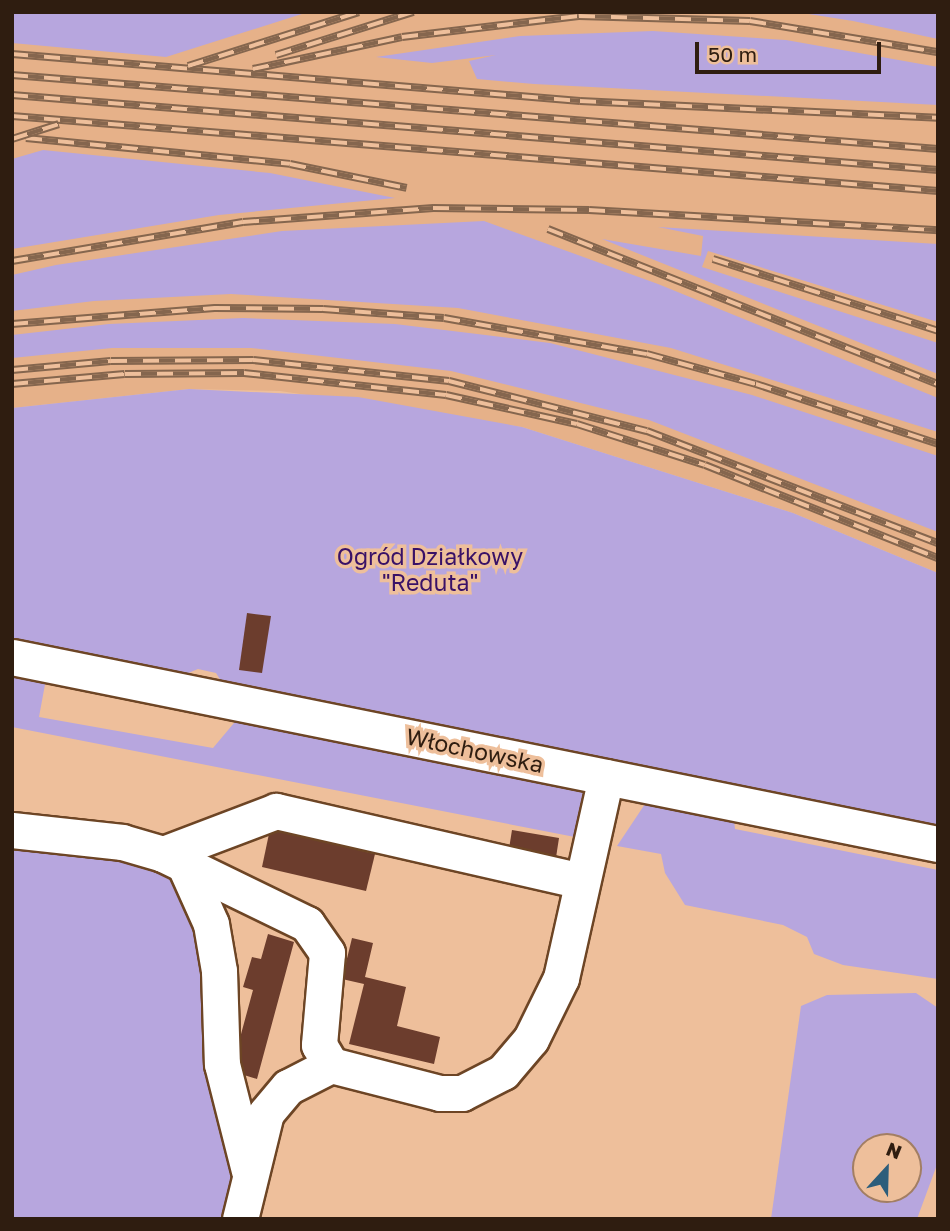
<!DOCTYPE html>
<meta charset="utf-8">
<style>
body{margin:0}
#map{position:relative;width:950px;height:1231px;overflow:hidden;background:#eebf9b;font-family:"Golos Text",sans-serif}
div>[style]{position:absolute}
.built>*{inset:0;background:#e6b189}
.green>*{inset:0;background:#b7a6de}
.building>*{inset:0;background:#6c3d2d}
.roads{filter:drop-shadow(2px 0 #6d4525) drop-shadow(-2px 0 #6d4525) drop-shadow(0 2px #6d4525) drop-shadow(0 -2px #6d4525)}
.minor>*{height:35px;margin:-17.5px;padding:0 17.5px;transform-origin:17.5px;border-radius:17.5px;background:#fff}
.rail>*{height:8px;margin-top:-4px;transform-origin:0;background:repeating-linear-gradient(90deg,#eebf9b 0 16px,#85664e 0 32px);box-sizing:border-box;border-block:2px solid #85664e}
span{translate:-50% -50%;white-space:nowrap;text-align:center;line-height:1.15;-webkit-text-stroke:7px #eebf9b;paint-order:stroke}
.park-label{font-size:23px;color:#391167}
.street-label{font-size:23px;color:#2f1d10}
.frame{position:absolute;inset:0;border:14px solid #2f1d10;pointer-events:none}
.north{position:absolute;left:852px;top:1133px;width:70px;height:70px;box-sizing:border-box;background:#eebf9b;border:2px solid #a27e63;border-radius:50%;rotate:22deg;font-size:19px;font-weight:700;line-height:28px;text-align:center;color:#2f1d10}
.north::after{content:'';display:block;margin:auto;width:24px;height:32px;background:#2c5d7b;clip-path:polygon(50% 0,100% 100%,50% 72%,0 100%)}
.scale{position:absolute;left:695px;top:42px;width:186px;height:32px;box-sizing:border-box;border:4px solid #2f1d10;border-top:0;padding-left:9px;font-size:21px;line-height:24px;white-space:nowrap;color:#2f1d10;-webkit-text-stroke:5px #eebf9b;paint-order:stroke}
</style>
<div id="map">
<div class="built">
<div style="clip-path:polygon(12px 12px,938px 12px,938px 573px,793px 513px,522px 427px,280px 391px,189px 389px,12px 408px)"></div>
</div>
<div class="green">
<div style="clip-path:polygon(12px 12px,304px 12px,305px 13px,166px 57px,12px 43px)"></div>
<div style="clip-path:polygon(796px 12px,938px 12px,938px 39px,853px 21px)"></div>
<div style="clip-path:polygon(653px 31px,786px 40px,938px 67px,938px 105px,534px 84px,477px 79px,469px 61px,496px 55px,432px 63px,376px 57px,520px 36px)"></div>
<div style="clip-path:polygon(43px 150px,270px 173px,395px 198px,219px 215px,12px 249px,12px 159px)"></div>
<div style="clip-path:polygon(484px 221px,658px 284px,938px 398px,938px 432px,671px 348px,458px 308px,231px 294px,94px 301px,12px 311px,12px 275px,56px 265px,282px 231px)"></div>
<div style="clip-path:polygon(658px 227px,938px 244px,938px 322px,708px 251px,702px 267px,938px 343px,938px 374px,602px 239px,701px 256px,703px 236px)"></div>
<div style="clip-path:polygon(243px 318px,395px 324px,550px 343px,752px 395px,938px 456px,938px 532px,649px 420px,451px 371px,251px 348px,112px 348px,12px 358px,12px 335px,109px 324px)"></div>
<div style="clip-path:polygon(189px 389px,358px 397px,522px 427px,793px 513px,938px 573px,938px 832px,226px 689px,216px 673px,198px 669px,176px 678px,12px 646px,12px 408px)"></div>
<div style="clip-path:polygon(12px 672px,46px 679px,39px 717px,213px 748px,234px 723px,253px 713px,590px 784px,580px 838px,12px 727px)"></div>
<div style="clip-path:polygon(657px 795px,733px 811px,735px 829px,938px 870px,938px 979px,843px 965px,814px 954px,807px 937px,783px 925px,685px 905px,665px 873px,661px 854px,617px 846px,645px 804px)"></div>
<div style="clip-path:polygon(12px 839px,170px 869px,198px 924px,239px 1172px,228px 1219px,12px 1219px)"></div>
<div style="clip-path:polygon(evenodd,916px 993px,938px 1008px,938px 1162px,917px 1219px,771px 1219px,801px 1006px,827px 995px,916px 993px,866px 1147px,908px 1147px,908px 1189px,866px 1189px,866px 1147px)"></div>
</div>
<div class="building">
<div style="clip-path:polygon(247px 613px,271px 616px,262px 673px,239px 670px)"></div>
<div style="clip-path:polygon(270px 829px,375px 854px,366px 891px,262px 867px)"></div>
<div style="clip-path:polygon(512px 830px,559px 838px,555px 864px,508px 855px)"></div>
<div style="clip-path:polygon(268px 934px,294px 942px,257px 1079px,231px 1071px,253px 990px,243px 987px,252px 957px,261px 959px)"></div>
<div style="clip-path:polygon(352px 938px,373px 943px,365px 977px,406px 987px,397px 1026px,440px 1037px,434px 1064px,349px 1044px,364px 984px,342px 979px)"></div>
</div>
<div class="roads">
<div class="minor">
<div style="left:12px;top:657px;width:945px;rotate:11.42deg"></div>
<div style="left:12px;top:830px;width:111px;rotate:6.2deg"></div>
<div style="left:122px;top:842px;width:43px;rotate:16.3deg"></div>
<div style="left:163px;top:854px;width:160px;rotate:25.9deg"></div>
<div style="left:307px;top:924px;width:35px;rotate:55deg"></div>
<div style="left:327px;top:953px;width:92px;rotate:95deg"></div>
<div style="left:319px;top:1045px;width:23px;rotate:59deg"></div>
<div style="left:331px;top:1065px;width:113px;rotate:14.4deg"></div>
<div style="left:440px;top:1093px;width:22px"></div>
<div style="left:462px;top:1093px;width:46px;rotate:-27.1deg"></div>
<div style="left:503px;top:1072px;width:43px;rotate:-49.7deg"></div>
<div style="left:531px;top:1039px;width:68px;rotate:-63.8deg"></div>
<div style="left:561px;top:978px;width:206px;rotate:-77.4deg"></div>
<div style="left:163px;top:854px;width:121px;rotate:-20.8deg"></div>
<div style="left:276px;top:811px;width:313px;rotate:12.9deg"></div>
<div style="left:186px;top:868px;width:61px;rotate:65.9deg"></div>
<div style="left:211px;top:924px;width:48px;rotate:80.3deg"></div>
<div style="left:219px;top:971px;width:93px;rotate:88.2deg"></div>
<div style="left:222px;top:1064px;width:110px;rotate:75.8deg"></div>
<div style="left:240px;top:1219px;width:109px;rotate:-76.2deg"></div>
<div style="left:266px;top:1113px;width:34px;rotate:-50deg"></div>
<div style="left:288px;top:1087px;width:48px;rotate:-27.1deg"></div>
</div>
</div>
<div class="rail">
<div style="left:12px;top:54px;width:570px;rotate:4.73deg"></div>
<div style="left:580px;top:101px;width:358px;rotate:2.7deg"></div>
<div style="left:276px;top:55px;width:144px;rotate:-17.4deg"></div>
<div style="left:188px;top:66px;width:179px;rotate:-17.5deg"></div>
<div style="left:253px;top:69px;width:152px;rotate:-12.1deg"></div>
<div style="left:402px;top:37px;width:178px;rotate:-6.8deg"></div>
<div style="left:579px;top:16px;width:171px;rotate:1.7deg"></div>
<div style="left:750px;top:21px;width:191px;rotate:9.4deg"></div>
<div style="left:12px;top:75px;width:929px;rotate:4.57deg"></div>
<div style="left:12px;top:95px;width:929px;rotate:4.63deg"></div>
<div style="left:12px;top:116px;width:929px;rotate:4.63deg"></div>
<div style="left:26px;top:138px;width:265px;rotate:5.6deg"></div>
<div style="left:290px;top:164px;width:119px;rotate:11.6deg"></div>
<div style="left:12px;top:139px;width:49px;rotate:-17.7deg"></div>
<div style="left:548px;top:229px;width:420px;rotate:21.7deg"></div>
<div style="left:713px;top:259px;width:236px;rotate:17.7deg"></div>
<div style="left:12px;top:261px;width:234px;rotate:-9.6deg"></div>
<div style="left:243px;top:222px;width:191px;rotate:-4.2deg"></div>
<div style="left:433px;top:208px;width:156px;rotate:0.7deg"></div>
<div style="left:589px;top:210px;width:350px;rotate:3.3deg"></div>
<div style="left:12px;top:324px;width:203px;rotate:-4.5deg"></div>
<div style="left:214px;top:308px;width:109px;rotate:0.5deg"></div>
<div style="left:323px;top:309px;width:121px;rotate:4.3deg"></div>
<div style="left:444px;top:318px;width:206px;rotate:10.1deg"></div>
<div style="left:647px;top:354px;width:113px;rotate:15.4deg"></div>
<div style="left:756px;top:384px;width:192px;rotate:18.2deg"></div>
<div style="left:12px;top:370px;width:99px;rotate:-5.2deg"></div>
<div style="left:111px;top:361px;width:142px;rotate:-0.4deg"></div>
<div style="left:253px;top:360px;width:197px;rotate:6.1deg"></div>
<div style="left:449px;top:381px;width:204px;rotate:14.2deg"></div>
<div style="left:647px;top:431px;width:312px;rotate:21.1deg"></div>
<div style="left:12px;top:384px;width:113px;rotate:-5.1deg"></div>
<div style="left:125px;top:374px;width:119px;rotate:-0.5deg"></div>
<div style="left:244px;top:373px;width:203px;rotate:6.2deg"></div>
<div style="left:446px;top:395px;width:134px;rotate:12.5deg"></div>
<div style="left:577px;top:424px;width:134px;rotate:17.8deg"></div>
<div style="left:705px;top:465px;width:251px;rotate:21.8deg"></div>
</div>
<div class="park-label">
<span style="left:430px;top:569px">Ogród Działkowy<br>"Reduta"</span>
</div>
<div class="street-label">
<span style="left:475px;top:750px;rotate:12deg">Włochowska</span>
</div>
<div class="frame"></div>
<div class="north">N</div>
<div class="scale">50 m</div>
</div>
